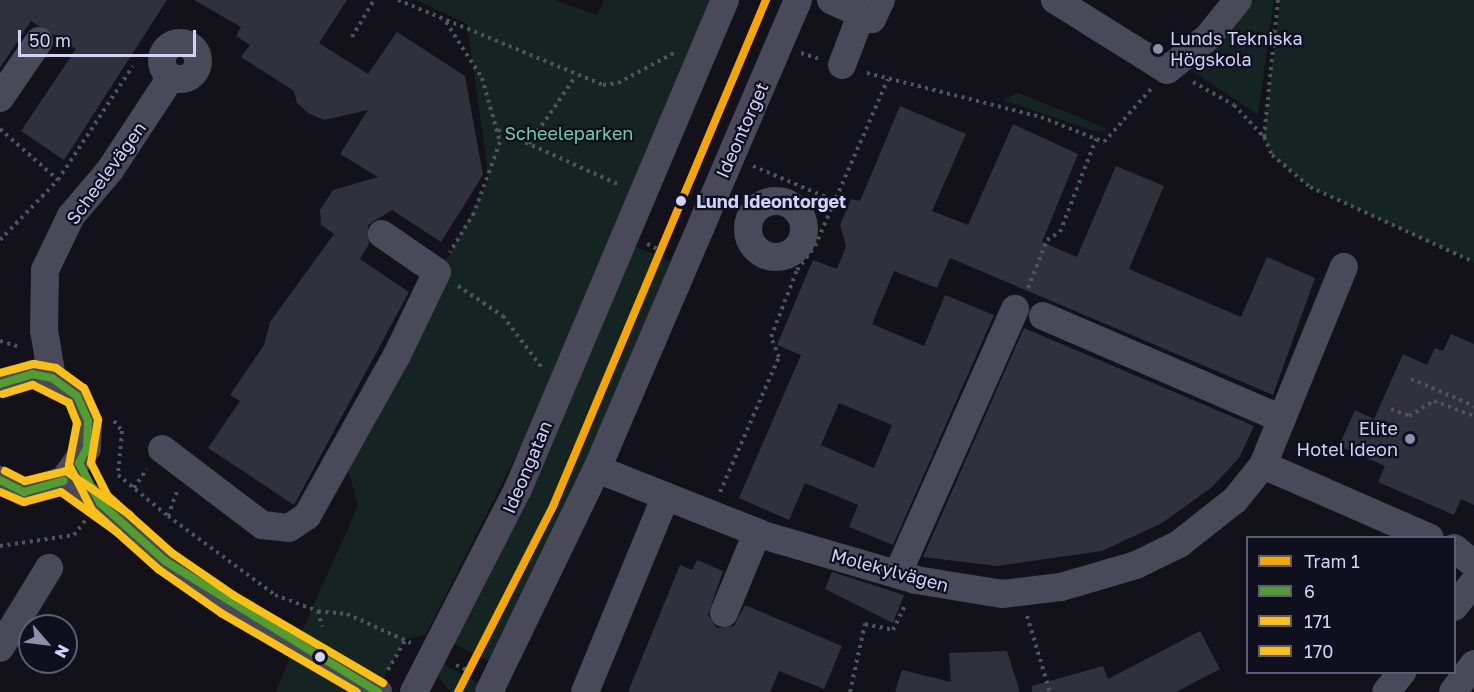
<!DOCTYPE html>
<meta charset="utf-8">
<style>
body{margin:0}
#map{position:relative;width:1474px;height:692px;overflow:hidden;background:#13121a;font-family:"Golos Text",sans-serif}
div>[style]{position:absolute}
.green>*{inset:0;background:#132423}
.building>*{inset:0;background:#31303d}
.path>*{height:4px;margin-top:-2px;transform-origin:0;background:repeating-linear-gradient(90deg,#495760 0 3px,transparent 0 7.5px)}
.minor>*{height:28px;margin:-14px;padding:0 14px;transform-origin:14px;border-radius:14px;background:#49495a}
.minor>.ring{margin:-14px;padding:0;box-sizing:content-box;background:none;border:28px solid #49495a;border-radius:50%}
.bus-1>*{height:8px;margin:-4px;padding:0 4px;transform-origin:4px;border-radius:4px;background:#509e2f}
.bus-2>*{height:8px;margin:-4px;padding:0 4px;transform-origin:4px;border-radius:4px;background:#fbbf15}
.bus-3>*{height:8px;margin:-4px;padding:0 4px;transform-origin:4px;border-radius:4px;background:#fbbf15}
.tram-1>*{height:8px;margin:-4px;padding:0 4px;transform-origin:4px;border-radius:4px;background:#f7a600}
.dots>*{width:16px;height:16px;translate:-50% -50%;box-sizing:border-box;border:3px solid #100f1e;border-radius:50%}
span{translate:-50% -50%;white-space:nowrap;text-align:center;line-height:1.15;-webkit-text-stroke:4.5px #100f1e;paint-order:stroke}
.poi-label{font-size:18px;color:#d1d2fa}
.left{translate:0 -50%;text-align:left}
.right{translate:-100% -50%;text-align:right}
.street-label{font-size:18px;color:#d1d2fa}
.park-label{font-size:18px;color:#66d1a9}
.stop-label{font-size:18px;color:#d1d2fa;font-weight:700}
.legend{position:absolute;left:1246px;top:536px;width:210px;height:138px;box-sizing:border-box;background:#100f1e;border:2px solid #5d5d76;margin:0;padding:8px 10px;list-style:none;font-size:18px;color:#d1d2fa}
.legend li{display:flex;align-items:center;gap:12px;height:30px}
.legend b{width:30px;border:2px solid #5d5d76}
.north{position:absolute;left:18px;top:614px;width:60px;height:60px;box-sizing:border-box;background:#100f1e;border:2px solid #5d5d76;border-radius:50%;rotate:118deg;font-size:16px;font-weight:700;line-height:24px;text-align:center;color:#d1d2fa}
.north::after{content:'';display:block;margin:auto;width:21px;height:27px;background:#8e8fac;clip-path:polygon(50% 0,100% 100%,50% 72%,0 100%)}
.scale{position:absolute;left:18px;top:30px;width:178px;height:27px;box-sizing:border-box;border:3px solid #d1d2fa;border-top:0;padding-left:8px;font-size:18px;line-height:21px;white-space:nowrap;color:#d1d2fa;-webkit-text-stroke:4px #100f1e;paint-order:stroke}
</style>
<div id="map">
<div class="green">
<div style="clip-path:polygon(416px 0,555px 0,597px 15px,604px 0,721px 0,553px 383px,426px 634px,405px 640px,376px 692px,275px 692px,358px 506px,344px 455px,489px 179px,467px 24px)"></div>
<div style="clip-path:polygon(1255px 0,1274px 0,1258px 115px,1189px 69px,1209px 55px)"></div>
<div style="clip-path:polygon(1280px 0,1474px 0,1474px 262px,1310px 187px,1272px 155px,1264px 137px)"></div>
<div style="clip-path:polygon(1018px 93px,1082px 118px,1109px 130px,1094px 131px,1003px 100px)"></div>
<div style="clip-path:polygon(628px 243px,675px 264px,493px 663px,452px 643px)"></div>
<div style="clip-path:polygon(441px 663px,482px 685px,476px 692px,451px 692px,439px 678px)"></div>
</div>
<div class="building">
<div style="clip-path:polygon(0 0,167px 0,64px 160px,21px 131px,76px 49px,31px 21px,0 68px)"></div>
<div style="clip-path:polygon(194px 0,347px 0,319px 43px,368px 74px,397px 32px,465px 76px,483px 175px,441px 242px,392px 210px,368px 225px,369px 244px,360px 259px,409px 292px,294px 505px,208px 448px,240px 401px,230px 395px,264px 345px,270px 322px,334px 234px,321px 225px,320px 210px,333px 190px,378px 177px,340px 154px,368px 110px,324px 120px,308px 113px,297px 103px,294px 91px,241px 57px,250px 45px,236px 36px,241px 27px)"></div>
<div style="clip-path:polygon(evenodd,900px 106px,966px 134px,932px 211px,968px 225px,1013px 124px,1078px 154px,1042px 242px,1077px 257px,1116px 166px,1164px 186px,1129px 269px,1241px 317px,1267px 257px,1315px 278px,1273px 395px,950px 258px,937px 288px,894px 271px,872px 324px,924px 346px,945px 295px,994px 315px,893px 545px,849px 527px,858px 505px,805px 483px,789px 520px,739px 498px,801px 355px,777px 345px,813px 260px,837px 269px,846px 246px,840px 225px,851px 199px,860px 201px,900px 106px,839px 403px,892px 425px,874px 468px,821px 445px,839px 403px)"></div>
<div style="clip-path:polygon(1024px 328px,1254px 426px,1239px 458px,1211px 488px,1162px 523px,1102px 551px,996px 566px,923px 557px)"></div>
<div style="clip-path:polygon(1451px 334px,1474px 344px,1474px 505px,1461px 499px,1454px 515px,1378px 482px,1385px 466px,1339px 446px,1355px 410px,1374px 419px,1403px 354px,1427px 365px,1435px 348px,1443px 351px)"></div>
<div style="clip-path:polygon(697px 560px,723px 571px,708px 615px,717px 628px,734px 626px,745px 605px,842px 646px,824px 689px,779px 671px,770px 692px,628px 692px,680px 565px,692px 570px)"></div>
<div style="clip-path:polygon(832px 572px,904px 595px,893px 623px,825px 589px)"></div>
<div style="clip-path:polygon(1200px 631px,1220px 669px,1176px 692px,1032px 692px,1032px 686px,1103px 666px,1108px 679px)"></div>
<div style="clip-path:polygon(1007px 651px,1020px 692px,895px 692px,902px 670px,951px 682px,949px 653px)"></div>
</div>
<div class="path">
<div style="left:398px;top:0;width:222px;rotate:22.5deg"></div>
<div style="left:603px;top:85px;width:15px;rotate:-8deg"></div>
<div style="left:618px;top:83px;width:64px;rotate:-28.2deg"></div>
<div style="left:446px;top:22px;width:67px;rotate:57.3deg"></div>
<div style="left:482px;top:78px;width:66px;rotate:74.3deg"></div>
<div style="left:500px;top:142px;width:76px;rotate:110.1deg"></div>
<div style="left:474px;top:213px;width:46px;rotate:121.6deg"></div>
<div style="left:352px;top:37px;width:43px;rotate:-59.3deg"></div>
<div style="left:801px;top:53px;width:20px;rotate:18deg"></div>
<div style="left:867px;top:73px;width:179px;rotate:14.2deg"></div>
<div style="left:1041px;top:117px;width:68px;rotate:21.6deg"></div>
<div style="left:1104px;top:142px;width:71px;rotate:-48.4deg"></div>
<div style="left:1193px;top:82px;width:47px;rotate:29.3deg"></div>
<div style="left:1234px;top:105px;width:44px;rotate:46.8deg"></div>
<div style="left:1264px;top:137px;width:20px;rotate:66deg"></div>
<div style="left:1272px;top:155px;width:50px;rotate:40.1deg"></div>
<div style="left:1310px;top:187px;width:180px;rotate:24.6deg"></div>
<div style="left:0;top:129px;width:77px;rotate:41.3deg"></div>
<div style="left:498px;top:130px;width:134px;rotate:24.3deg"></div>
<div style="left:1264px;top:137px;width:138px;rotate:-84.2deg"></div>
<div style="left:529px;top:144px;width:81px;rotate:-55.5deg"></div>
<div style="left:753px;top:166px;width:89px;rotate:23.1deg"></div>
<div style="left:0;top:240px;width:83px;rotate:-46deg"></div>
<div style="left:58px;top:180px;width:136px;rotate:-56.7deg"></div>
<div style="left:802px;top:240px;width:14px;rotate:25deg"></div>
<div style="left:647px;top:244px;width:17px;rotate:25deg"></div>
<div style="left:458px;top:286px;width:54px;rotate:33.7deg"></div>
<div style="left:503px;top:316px;width:65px;rotate:53.1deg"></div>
<div style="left:1028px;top:288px;width:52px;rotate:-68.4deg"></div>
<div style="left:1047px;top:240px;width:15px;rotate:-32deg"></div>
<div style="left:1060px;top:232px;width:100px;rotate:-68.8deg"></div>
<div style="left:0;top:341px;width:21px;rotate:17deg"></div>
<div style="left:1411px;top:379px;width:69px;rotate:23.2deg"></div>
<div style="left:1391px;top:409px;width:19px;rotate:21deg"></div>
<div style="left:1409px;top:416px;width:29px;rotate:-31deg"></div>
<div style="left:1434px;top:401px;width:43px;rotate:20.6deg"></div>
<div style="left:114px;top:421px;width:13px;rotate:51deg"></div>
<div style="left:122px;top:431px;width:44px;rotate:95.2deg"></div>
<div style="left:118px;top:475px;width:65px;rotate:39.4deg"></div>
<div style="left:168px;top:516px;width:133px;rotate:36.4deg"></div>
<div style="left:275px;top:595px;width:46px;rotate:20.4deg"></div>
<div style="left:318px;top:611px;width:29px;rotate:6deg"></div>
<div style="left:347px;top:614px;width:70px;rotate:24.4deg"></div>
<div style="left:134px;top:488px;width:23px;rotate:-56deg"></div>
<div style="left:720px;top:492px;width:147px;rotate:-66.4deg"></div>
<div style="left:779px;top:357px;width:22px;rotate:-112deg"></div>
<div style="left:771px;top:337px;width:72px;rotate:-68.8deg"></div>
<div style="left:797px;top:270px;width:30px;rotate:-53deg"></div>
<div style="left:815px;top:246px;width:182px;rotate:-66.4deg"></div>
<div style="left:168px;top:516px;width:27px;rotate:-70deg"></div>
<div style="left:0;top:546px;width:75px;rotate:-8.5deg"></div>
<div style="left:74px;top:535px;width:18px;rotate:-52deg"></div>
<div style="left:318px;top:611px;width:16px;rotate:75deg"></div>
<div style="left:1027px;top:616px;width:79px;rotate:73.2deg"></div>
<div style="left:456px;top:665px;width:17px;rotate:25deg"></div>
<div style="left:388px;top:670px;width:34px;rotate:-60deg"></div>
<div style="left:850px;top:692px;width:70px;rotate:-77.6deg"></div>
<div style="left:865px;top:624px;width:29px;rotate:12deg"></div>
<div style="left:893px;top:630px;width:30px;rotate:-64deg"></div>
</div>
<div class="minor">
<div style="left:831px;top:0;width:45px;rotate:24.9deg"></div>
<div style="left:872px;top:19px;width:21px;rotate:-65deg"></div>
<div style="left:1055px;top:0;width:132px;rotate:32deg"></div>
<div style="left:1167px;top:70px;width:53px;rotate:-38.8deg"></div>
<div style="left:1208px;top:37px;width:48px;rotate:-51deg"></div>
<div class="ring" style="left:162px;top:43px;width:8px;height:8px"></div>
<div style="left:842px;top:65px;width:53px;rotate:-69.2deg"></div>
<div style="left:0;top:98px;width:69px;rotate:-55.6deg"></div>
<div class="ring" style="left:748px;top:201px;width:28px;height:28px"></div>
<div style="left:1043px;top:316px;width:260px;rotate:23.3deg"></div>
<div style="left:52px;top:378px;width:49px;rotate:-99.5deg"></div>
<div style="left:44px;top:330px;width:60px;rotate:-89deg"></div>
<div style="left:45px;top:270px;width:60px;rotate:-64.3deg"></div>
<div style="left:71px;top:216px;width:60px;rotate:-49.7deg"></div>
<div style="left:110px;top:170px;width:111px;rotate:-56.7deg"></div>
<div style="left:0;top:384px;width:34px;rotate:-17deg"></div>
<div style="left:32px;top:374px;width:20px;rotate:11deg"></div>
<div style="left:52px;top:378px;width:31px;rotate:36deg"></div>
<div style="left:77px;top:396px;width:27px;rotate:66deg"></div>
<div style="left:88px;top:421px;width:27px;rotate:92deg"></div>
<div style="left:87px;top:448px;width:41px;rotate:126deg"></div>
<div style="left:63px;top:481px;width:41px;rotate:164.2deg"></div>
<div style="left:24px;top:492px;width:27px;rotate:-153deg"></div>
<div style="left:162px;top:449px;width:126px;rotate:37.2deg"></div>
<div style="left:262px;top:525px;width:27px;rotate:6deg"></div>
<div style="left:289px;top:528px;width:22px;rotate:-34deg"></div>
<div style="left:307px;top:516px;width:184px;rotate:-60.8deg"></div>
<div style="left:397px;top:355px;width:92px;rotate:-64.3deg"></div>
<div style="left:437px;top:272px;width:67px;rotate:-145.4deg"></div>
<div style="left:1263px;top:465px;width:214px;rotate:-67.8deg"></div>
<div style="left:597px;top:469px;width:182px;rotate:21.6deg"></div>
<div style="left:766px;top:536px;width:156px;rotate:16.3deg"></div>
<div style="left:916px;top:580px;width:87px;rotate:9.2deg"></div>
<div style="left:1002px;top:594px;width:59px;rotate:-6.8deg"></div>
<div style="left:1061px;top:587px;width:78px;rotate:-16.3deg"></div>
<div style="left:1136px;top:565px;width:48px;rotate:-26deg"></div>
<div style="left:1179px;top:544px;width:71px;rotate:-38.2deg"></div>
<div style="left:1235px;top:500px;width:45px;rotate:-51.3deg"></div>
<div style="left:1263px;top:465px;width:182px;rotate:23.6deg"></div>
<div style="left:63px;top:481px;width:43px;rotate:30.7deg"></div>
<div style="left:100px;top:503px;width:87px;rotate:41.7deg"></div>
<div style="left:165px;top:561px;width:75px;rotate:34.7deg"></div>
<div style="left:227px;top:604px;width:175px;rotate:30.2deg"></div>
<div style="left:1454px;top:548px;width:26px;rotate:39deg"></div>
<div style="left:898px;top:573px;width:289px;rotate:-66.1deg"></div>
<div style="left:1454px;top:607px;width:32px;rotate:-51deg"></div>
<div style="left:724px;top:613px;width:87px;rotate:-67.6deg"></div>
<div style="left:0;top:648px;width:94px;rotate:-58.5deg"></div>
<div style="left:414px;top:692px;width:228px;rotate:-62.9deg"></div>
<div style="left:518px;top:489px;width:531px;rotate:-67.06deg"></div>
<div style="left:489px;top:692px;width:248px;rotate:-64.2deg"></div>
<div style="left:597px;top:469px;width:510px;rotate:-66.8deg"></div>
<div style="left:585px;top:692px;width:210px;rotate:-67.6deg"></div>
<div style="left:1386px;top:692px;width:26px;rotate:-51deg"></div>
<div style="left:1453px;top:692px;width:35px;rotate:-53deg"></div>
</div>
<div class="bus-1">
<div style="left:0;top:384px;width:34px;rotate:-17deg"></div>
<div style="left:32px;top:374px;width:20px;rotate:11deg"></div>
<div style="left:52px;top:378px;width:31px;rotate:36deg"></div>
<div style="left:77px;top:396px;width:27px;rotate:66deg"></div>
<div style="left:88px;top:421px;width:27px;rotate:92deg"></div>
<div style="left:87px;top:448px;width:17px;rotate:118deg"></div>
<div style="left:79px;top:463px;width:45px;rotate:62.3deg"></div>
<div style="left:100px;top:503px;width:87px;rotate:41.7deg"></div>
<div style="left:165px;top:561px;width:250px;rotate:31.6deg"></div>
<div style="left:0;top:480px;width:27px;rotate:27deg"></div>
<div style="left:24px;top:492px;width:41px;rotate:-15.8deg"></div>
</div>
<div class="bus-2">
<div style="left:3px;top:394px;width:31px;rotate:-17deg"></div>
<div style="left:33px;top:385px;width:40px;rotate:26.6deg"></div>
<div style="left:69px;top:403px;width:22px;rotate:68deg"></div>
<div style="left:77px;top:423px;width:43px;rotate:100.8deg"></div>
<div style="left:69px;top:465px;width:51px;rotate:62.9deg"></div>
<div style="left:92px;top:510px;width:89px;rotate:41.8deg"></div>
<div style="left:158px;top:569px;width:77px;rotate:34.9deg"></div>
<div style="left:221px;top:613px;width:157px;rotate:30.2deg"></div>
<div style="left:0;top:492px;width:26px;rotate:23deg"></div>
<div style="left:24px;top:502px;width:38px;rotate:-15deg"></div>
<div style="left:61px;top:492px;width:70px;rotate:35.7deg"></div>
</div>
<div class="bus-3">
<div style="left:0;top:373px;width:35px;rotate:-15deg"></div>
<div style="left:34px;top:364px;width:22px;rotate:10deg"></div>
<div style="left:56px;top:368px;width:34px;rotate:36deg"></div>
<div style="left:84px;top:388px;width:35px;rotate:66deg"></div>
<div style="left:98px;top:420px;width:44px;rotate:99.2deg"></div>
<div style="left:91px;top:463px;width:37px;rotate:63deg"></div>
<div style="left:108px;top:496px;width:86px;rotate:41.7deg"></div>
<div style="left:172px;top:553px;width:74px;rotate:34.5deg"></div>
<div style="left:233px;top:595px;width:174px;rotate:30.4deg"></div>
<div style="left:5px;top:471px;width:22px;rotate:27deg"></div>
<div style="left:25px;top:481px;width:42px;rotate:-13.7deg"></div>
<div style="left:66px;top:471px;width:78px;rotate:34.5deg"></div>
</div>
<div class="tram-1">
<div style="left:458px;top:692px;width:211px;rotate:-62.9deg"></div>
<div style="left:554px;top:504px;width:547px;rotate:-67.19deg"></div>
</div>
<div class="dots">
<div style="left:1158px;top:49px;background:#8e8fac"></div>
<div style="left:681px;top:201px;background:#d1d2fa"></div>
<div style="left:1410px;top:439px;background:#8e8fac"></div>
<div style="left:320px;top:657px;background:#d1d2fa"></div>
</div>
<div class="poi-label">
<span class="left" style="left:1170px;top:49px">Lunds Tekniska<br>Högskola</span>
<span class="right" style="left:1398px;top:439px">Elite<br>Hotel Ideon</span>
</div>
<div class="street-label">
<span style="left:742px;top:130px;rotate:-66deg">Ideontorget</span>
<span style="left:106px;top:173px;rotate:-54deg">Scheelevägen</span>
<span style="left:527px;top:467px;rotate:-67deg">Ideongatan</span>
<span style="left:890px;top:570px;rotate:15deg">Molekylvägen</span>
</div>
<div class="park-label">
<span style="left:569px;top:133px">Scheeleparken</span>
</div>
<div class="stop-label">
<span class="left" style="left:696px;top:201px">Lund Ideontorget</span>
</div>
<ul class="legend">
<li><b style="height:8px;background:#f7a600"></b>Tram 1</li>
<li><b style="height:8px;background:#509e2f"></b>6</li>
<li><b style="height:8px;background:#fbbf15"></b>171</li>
<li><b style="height:8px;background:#fbbf15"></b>170</li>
</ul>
<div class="north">N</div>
<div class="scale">50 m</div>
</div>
